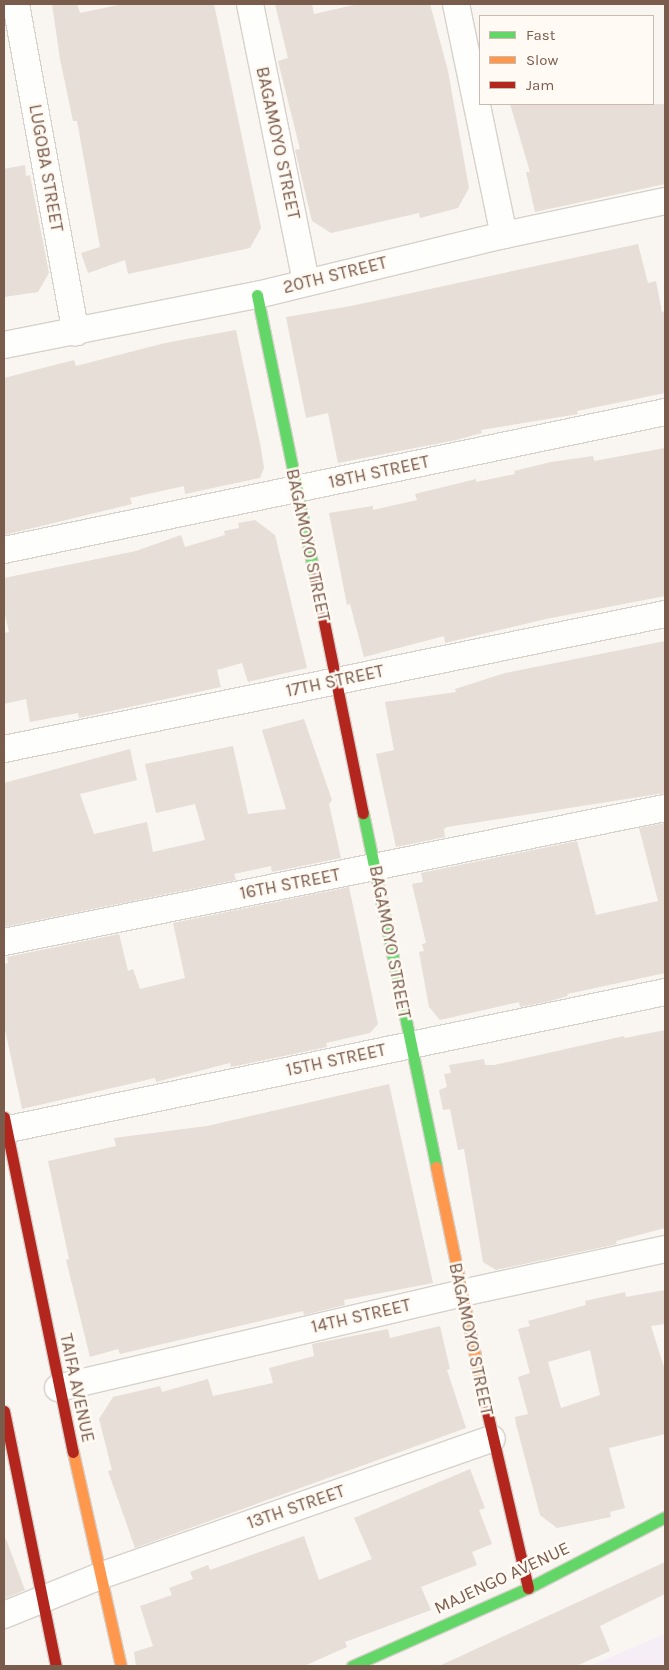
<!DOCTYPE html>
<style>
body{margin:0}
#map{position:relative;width:669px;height:1670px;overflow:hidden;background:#f9f5f0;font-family:Karla,sans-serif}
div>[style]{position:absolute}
.education>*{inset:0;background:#f6eef6}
.building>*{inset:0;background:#e6ded7}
.roads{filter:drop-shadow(1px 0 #d7d1cb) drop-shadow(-1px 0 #d7d1cb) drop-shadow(0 1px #d7d1cb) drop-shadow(0 -1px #d7d1cb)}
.street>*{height:26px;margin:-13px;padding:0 13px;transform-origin:13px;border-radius:13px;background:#fefefd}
.fast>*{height:11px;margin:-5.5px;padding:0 5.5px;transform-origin:5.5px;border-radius:5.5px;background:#63d668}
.slow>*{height:11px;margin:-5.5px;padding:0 5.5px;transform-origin:5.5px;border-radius:5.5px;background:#ff974d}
.jam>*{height:11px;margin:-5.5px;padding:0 5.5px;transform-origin:5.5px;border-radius:5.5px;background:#b3261e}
span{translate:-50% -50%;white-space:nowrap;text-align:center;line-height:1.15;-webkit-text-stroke:5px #fffaf3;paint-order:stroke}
.street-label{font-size:18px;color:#7a5c4d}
.frame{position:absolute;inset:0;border:5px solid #7a5c4d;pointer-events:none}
.legend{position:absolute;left:479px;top:15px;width:175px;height:90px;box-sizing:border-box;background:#fffaf3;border:1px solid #cabbb1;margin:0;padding:6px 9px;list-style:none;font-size:15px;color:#7a5c4d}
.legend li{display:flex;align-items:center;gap:10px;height:25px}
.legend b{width:25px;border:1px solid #cabbb1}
</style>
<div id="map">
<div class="education">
<div style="clip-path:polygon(665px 1634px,665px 1666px,589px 1666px)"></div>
</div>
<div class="building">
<div style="clip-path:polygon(52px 4px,77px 4px,80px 13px,123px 4px,214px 4px,261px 228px,250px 248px,128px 274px,125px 260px,88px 273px,81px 253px,100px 247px,77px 121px,73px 121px,60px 59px)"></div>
<div style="clip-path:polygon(275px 4px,312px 4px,314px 14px,358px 4px,430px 4px,448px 71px,469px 188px,458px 208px,420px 218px,419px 213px,331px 233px,312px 221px,295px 150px,300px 149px,278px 61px,288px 58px)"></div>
<div style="clip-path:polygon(510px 104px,665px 104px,665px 184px,535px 212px,526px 172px,530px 172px)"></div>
<div style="clip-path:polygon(25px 165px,26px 176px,30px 175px,49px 273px,38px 292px,4px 297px,4px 169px)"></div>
<div style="clip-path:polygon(638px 244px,648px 283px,656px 281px,662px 312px,665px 311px,665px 393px,577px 411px,578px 414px,481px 430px,482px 433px,456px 440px,338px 463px,328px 413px,306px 418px,286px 317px,351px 306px)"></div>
<div style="clip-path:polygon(236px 330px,261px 448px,264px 468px,260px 478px,185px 494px,184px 486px,130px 498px,132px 504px,4px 535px,4px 378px,74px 360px,76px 366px,165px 343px)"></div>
<div style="clip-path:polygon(665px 448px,665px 596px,546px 619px,445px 643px,444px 636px,364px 657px,350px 604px,347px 605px,329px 513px,373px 506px,373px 510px,417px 500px,415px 494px,476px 479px,476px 482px,515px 474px,514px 471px,551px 462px,593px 456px,594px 461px)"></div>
<div style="clip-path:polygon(255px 520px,275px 535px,307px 668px,248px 682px,242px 663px,217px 670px,221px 687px,79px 718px,78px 713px,30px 722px,26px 699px,4px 704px,4px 633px,9px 632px,4px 610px,4px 578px,136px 551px,181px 535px,185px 547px,225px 535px,224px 531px,239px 528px,238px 523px)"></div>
<div style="clip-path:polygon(665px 641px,665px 793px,447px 827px,444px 829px,445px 837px,396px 847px,376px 754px,394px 750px,385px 702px,456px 692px,455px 689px,505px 673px)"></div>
<div style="clip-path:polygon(304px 719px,332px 800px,329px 804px,341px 858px,272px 872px,271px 866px,234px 874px,236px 880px,4px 927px,4px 783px,130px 749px,137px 780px,80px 794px,94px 834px,147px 822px,153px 852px,205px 840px,195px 804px,156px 813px,145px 764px,233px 746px,248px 814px,286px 809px,262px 730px)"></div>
<div style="clip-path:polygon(665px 823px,665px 973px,567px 994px,568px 996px,546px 1002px,520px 1007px,519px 1002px,440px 1020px,429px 1007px,419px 952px,424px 951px,422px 944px,426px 943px,412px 884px,423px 882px,421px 873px,577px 841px,596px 915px,658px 901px,639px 828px)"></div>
<div style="clip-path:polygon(349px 887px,378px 1024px,370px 1033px,326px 1043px,327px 1047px,231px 1067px,230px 1063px,156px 1082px,155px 1078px,22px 1109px,4px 1025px,4px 964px,8px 963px,7px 957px,119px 934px,128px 971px,133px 969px,140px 989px,185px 978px,173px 923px)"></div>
<div style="clip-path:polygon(665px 1030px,665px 1228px,616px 1241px,617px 1244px,496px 1270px,483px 1262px,464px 1149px,458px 1150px,450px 1109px,443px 1110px,439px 1090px,447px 1087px,444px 1074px,451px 1073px,449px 1065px,484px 1059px,485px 1065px,494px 1065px,624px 1036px,625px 1038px)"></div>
<div style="clip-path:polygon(389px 1084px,433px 1283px,344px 1300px,345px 1305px,304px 1315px,303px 1311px,120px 1354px,118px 1349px,90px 1357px,66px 1260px,69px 1259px,48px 1161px,116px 1146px,114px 1138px,207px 1126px)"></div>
<div style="clip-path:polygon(evenodd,665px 1290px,665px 1324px,651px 1326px,665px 1370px,665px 1434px,609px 1448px,625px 1508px,610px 1512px,611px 1517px,557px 1528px,540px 1515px,516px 1424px,515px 1417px,528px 1414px,518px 1377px,530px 1373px,518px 1329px,530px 1326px,528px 1321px,586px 1305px,585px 1301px,625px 1292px,626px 1297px,665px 1290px,590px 1350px,600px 1395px,561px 1408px,548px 1362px,590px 1350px)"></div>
<div style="clip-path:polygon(440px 1326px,450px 1369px,447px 1370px,466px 1428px,135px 1548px,108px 1471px,112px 1470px,99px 1419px,113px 1397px,160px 1386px,162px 1392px,208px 1379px,213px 1396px,273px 1383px,269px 1368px,314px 1356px,312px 1344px,388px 1329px,390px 1338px)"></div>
<div style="clip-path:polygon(470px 1469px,485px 1508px,479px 1510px,492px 1544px,472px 1552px,477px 1565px,421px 1587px,431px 1610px,345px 1642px,347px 1647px,304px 1666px,136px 1666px,134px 1652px,153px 1646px,140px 1606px,172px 1595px,169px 1588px,193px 1579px,190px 1572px,208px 1565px,210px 1570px,304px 1536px,319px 1580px,372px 1559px,354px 1518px)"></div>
<div style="clip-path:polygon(6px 1539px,25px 1590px,4px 1599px,4px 1540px)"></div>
<div style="clip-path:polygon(665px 1562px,665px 1594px,600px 1626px,610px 1651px,576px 1666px,439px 1666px)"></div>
</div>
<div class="roads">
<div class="street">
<div style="left:16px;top:4px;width:334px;rotate:79.7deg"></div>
<div style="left:250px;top:4px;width:283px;rotate:78.6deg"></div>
<div style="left:456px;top:4px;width:236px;rotate:78.3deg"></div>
<div style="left:4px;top:345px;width:258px;rotate:-11.2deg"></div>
<div style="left:257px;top:295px;width:254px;rotate:-13.7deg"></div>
<div style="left:504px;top:235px;width:165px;rotate:-11.9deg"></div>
<div style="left:4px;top:550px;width:675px;rotate:-11.79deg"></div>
<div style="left:4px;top:749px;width:675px;rotate:-11.54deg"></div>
<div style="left:4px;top:942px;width:674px;rotate:-11.46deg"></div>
<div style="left:4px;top:1130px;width:675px;rotate:-11.79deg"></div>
<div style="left:58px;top:1388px;width:415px;rotate:-13.2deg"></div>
<div style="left:462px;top:1293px;width:208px;rotate:-12.2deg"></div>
<div style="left:4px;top:1615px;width:104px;rotate:-22.1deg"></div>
<div style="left:100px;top:1576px;width:415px;rotate:-19.3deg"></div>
</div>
<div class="fast">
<div style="left:257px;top:295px;width:289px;rotate:78.4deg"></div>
<div style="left:363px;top:813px;width:361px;rotate:78.3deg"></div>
<div style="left:352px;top:1666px;width:193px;rotate:-23.9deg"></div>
<div style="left:528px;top:1588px;width:154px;rotate:-27.4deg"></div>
</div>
<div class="slow">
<div style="left:436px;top:1167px;width:241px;rotate:78.3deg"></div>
<div style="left:73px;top:1452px;width:219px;rotate:77.4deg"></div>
</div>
<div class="jam">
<div style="left:315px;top:578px;width:240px;rotate:78.5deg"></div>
<div style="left:4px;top:1117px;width:342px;rotate:78.4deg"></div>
<div style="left:485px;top:1403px;width:190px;rotate:76.9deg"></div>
<div style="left:4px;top:1411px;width:260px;rotate:78.5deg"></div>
</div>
</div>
<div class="street-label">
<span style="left:278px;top:143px;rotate:78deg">BAGAMOYO STREET</span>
<span style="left:46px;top:168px;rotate:80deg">LUGOBA STREET</span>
<span style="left:335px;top:275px;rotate:-14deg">20TH STREET</span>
<span style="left:379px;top:472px;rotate:-12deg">18TH STREET</span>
<span style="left:308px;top:545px;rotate:78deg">BAGAMOYO STREET</span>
<span style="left:335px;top:681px;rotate:-12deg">17TH STREET</span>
<span style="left:290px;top:884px;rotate:-11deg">16TH STREET</span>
<span style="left:390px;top:942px;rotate:79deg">BAGAMOYO STREET</span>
<span style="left:336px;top:1060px;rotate:-12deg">15TH STREET</span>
<span style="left:361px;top:1316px;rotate:-13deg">14TH STREET</span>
<span style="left:471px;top:1339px;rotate:78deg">BAGAMOYO STREET</span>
<span style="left:77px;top:1388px;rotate:78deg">TAIFA AVENUE</span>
<span style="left:296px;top:1507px;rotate:-19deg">13TH STREET</span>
<span style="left:502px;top:1578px;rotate:-25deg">MAJENGO AVENUE</span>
</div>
<div class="frame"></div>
<ul class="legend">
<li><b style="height:6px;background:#63d668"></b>Fast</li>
<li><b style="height:6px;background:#ff974d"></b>Slow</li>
<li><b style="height:6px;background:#b3261e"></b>Jam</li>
</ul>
</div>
